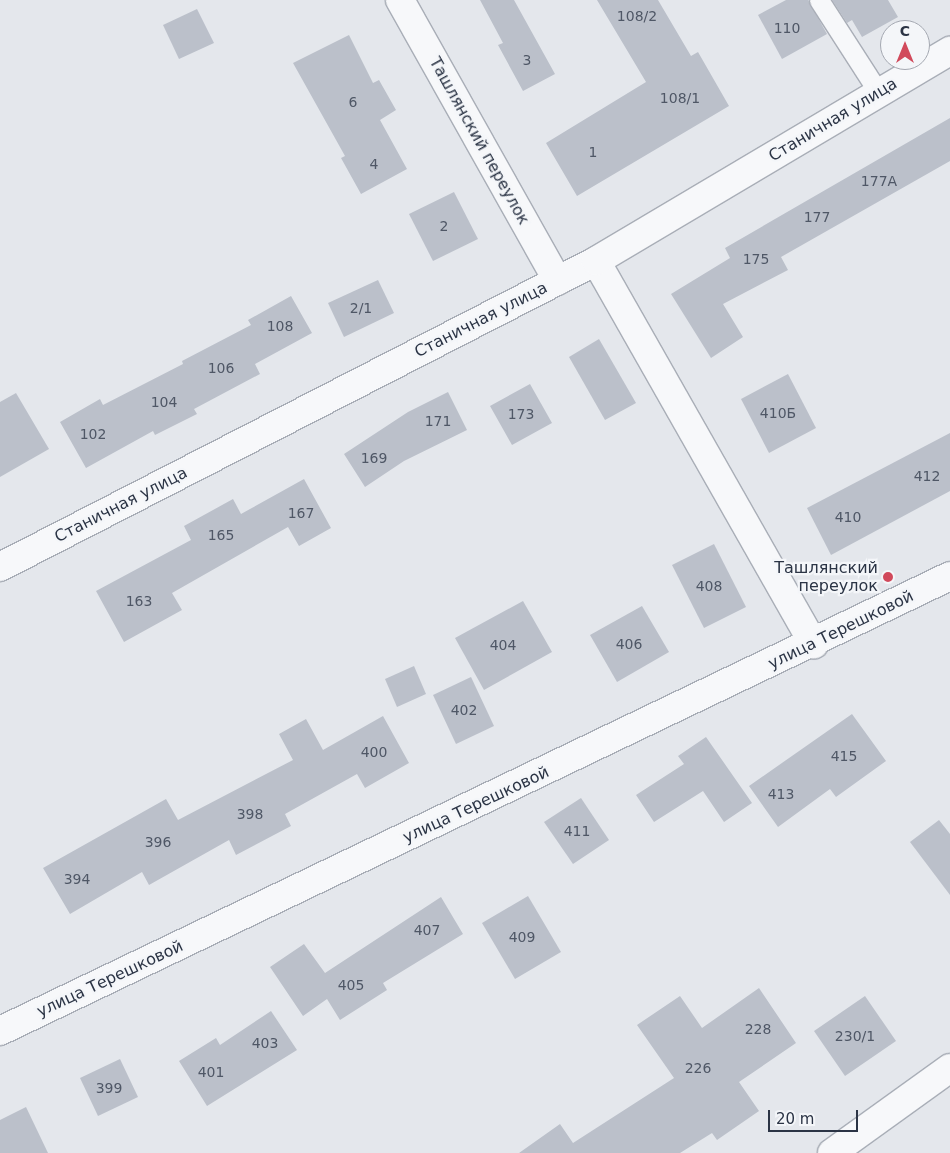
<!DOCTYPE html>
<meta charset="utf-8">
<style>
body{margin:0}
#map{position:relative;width:950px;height:1153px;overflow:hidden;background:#e4e7ec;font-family:"DejaVu Sans",sans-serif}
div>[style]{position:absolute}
.building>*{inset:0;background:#bbc0ca}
.roads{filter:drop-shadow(1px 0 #a9aeb7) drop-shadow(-1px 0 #a9aeb7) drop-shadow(0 1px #a9aeb7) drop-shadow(0 -1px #a9aeb7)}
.service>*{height:19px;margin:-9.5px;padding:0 9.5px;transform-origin:9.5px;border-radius:9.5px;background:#f7f8fa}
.minor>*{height:28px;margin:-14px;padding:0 14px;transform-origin:14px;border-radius:14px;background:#f7f8fa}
.tertiary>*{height:28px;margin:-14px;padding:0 14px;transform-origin:14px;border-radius:14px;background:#f7f8fa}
.dots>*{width:14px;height:14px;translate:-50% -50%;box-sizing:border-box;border:2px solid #f4f6f9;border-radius:50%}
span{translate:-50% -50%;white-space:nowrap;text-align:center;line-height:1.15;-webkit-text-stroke:4.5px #f4f6f9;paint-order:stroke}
.number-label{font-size:14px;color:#4f5766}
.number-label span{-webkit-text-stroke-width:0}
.street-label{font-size:16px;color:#2b3445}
.poi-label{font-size:16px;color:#2b3445}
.right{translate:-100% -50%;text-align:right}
.north{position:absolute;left:880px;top:20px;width:50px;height:50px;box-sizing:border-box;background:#f4f6f9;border:1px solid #a4a8b1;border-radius:50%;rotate:0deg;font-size:14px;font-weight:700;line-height:20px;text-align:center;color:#2b3445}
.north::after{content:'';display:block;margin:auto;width:18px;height:22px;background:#d1495b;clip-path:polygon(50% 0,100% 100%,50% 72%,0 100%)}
.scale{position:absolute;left:768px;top:1110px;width:90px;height:22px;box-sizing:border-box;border:2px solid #2b3445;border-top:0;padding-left:6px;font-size:15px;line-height:18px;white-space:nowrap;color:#2b3445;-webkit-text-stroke:4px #f4f6f9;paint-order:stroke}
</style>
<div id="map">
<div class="building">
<div style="clip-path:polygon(480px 0,514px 0,555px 74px,523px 91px,498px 45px,503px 43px)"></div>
<div style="clip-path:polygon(597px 0,658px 0,691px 56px,698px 52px,729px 106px,577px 196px,546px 143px,646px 82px)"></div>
<div style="clip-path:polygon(786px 0,808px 0,827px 34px,782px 59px,758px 15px)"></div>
<div style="clip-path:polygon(832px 0,888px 0,898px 17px,862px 37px,852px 20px,847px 23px)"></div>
<div style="clip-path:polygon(197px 9px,214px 43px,179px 59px,163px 25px)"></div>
<div style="clip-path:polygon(349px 35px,373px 83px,379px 80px,396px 110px,380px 120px,407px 169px,361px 194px,341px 158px,345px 156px,293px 63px)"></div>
<div style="clip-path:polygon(950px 118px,950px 161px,781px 257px,788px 270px,723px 304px,743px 337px,711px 358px,671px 294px,730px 258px,725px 248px)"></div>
<div style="clip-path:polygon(454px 192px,478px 239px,433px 261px,409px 214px)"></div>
<div style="clip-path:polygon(378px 280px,394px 313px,344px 337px,328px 303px)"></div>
<div style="clip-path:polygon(291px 296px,312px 333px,255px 364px,260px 374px,194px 409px,197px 414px,155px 435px,153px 431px,86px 468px,60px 422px,100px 399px,103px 405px,183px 364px,182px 361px,251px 325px,248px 320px)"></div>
<div style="clip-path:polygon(599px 339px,636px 403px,605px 420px,569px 357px)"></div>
<div style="clip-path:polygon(788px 374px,816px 428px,769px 453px,741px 399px)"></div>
<div style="clip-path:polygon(530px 384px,552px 423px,512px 445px,490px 406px)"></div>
<div style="clip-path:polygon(448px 392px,467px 430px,404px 461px,365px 487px,344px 454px,408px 412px)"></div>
<div style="clip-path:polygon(16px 393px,49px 449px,0 477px,0 402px)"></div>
<div style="clip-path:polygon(950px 433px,950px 491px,831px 555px,807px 508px)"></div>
<div style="clip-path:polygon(304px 479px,331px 528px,299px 546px,288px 527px,172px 593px,182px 610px,124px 642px,96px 591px,191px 540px,184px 526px,233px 499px,241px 514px)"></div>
<div style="clip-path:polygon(714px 544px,746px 607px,704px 628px,672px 565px)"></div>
<div style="clip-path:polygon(523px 601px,552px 652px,484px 690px,455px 638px)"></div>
<div style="clip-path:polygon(642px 606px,669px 652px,617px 682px,590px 635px)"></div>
<div style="clip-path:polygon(414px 666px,426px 694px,397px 707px,385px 679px)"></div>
<div style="clip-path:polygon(471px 677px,494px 726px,456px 744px,433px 695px)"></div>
<div style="clip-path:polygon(852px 714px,886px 761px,836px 797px,830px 789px,778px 827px,749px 786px)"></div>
<div style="clip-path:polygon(383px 716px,409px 763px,365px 788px,357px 774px,285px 814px,291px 826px,236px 855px,229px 840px,149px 885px,142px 872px,70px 914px,43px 868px,166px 799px,178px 820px,293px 760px,279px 734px,306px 719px,323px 750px)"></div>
<div style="clip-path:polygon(706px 737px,752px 803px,724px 822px,703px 791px,654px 822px,636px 795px,684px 764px,678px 756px)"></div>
<div style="clip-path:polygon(581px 798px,609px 840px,573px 864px,544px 822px)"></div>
<div style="clip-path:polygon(939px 820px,950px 834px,950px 895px,910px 842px)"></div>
<div style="clip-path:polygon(528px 896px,561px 952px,515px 979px,482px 923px)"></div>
<div style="clip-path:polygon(441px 897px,463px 934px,383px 983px,387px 990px,340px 1020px,327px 999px,303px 1016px,270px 967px,304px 944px,325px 973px)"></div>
<div style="clip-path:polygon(759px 988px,796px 1043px,739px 1082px,759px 1111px,717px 1140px,712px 1133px,680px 1153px,519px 1153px,560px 1124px,573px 1143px,674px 1078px,637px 1025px,680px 996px,702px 1028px)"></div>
<div style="clip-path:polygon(865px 996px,896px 1041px,845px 1076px,814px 1031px)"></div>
<div style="clip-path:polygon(271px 1011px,297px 1050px,207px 1106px,179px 1061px,216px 1038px,220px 1045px)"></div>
<div style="clip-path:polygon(120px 1059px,138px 1097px,98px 1116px,80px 1078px)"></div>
<div style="clip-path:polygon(26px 1107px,48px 1153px,0 1153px,0 1120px)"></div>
</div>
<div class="roads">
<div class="service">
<div style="left:819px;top:0;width:111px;rotate:57.2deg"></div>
</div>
<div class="minor">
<div style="left:400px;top:0;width:322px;rotate:60.7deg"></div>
<div style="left:596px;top:261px;width:441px;rotate:60.4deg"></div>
<div style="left:0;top:567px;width:670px;rotate:-27.18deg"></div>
<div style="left:596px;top:261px;width:412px;rotate:-30.7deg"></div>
<div style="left:832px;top:1153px;width:145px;rotate:-35.8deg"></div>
</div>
<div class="tertiary">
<div style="left:0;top:1031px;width:1053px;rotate:-25.59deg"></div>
</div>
</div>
<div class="dots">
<div style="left:888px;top:577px;background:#d1495b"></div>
</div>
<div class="number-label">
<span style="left:637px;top:16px">108/2</span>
<span style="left:787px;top:28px">110</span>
<span style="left:527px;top:60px">3</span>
<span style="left:680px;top:98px">108/1</span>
<span style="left:353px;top:102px">6</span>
<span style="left:593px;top:152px">1</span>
<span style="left:374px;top:164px">4</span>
<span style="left:879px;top:181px">177А</span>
<span style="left:817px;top:217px">177</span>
<span style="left:444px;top:226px">2</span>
<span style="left:756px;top:259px">175</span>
<span style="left:361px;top:308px">2/1</span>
<span style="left:280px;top:326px">108</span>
<span style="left:221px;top:368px">106</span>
<span style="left:164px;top:402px">104</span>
<span style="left:778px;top:413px">410Б</span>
<span style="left:521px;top:414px">173</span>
<span style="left:438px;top:421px">171</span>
<span style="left:93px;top:434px">102</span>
<span style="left:374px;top:458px">169</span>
<span style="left:927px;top:476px">412</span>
<span style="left:301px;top:513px">167</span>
<span style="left:848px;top:517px">410</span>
<span style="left:221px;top:535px">165</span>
<span style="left:709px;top:586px">408</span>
<span style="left:139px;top:601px">163</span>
<span style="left:629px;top:644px">406</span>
<span style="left:503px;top:645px">404</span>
<span style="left:464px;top:710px">402</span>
<span style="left:374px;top:752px">400</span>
<span style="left:844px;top:756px">415</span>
<span style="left:781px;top:794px">413</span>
<span style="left:250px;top:814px">398</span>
<span style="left:577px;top:831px">411</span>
<span style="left:158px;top:842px">396</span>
<span style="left:77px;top:879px">394</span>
<span style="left:427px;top:930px">407</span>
<span style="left:522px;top:937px">409</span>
<span style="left:351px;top:985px">405</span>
<span style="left:758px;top:1029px">228</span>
<span style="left:855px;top:1036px">230/1</span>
<span style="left:265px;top:1043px">403</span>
<span style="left:698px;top:1068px">226</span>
<span style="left:211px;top:1072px">401</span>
<span style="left:109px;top:1088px">399</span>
</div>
<div class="street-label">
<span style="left:833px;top:120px;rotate:-31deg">Станичная улица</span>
<span style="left:479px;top:141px;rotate:61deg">Ташлянский переулок</span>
<span style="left:481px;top:320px;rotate:-27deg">Станичная улица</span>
<span style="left:121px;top:505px;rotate:-27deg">Станичная улица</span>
<span style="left:841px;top:630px;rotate:-26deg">улица Терешковой</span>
<span style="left:476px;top:805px;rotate:-25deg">улица Терешковой</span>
<span style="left:110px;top:979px;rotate:-25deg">улица Терешковой</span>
</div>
<div class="poi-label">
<span class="right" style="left:878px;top:577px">Ташлянский<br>переулок</span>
</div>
<div class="north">С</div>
<div class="scale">20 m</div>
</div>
